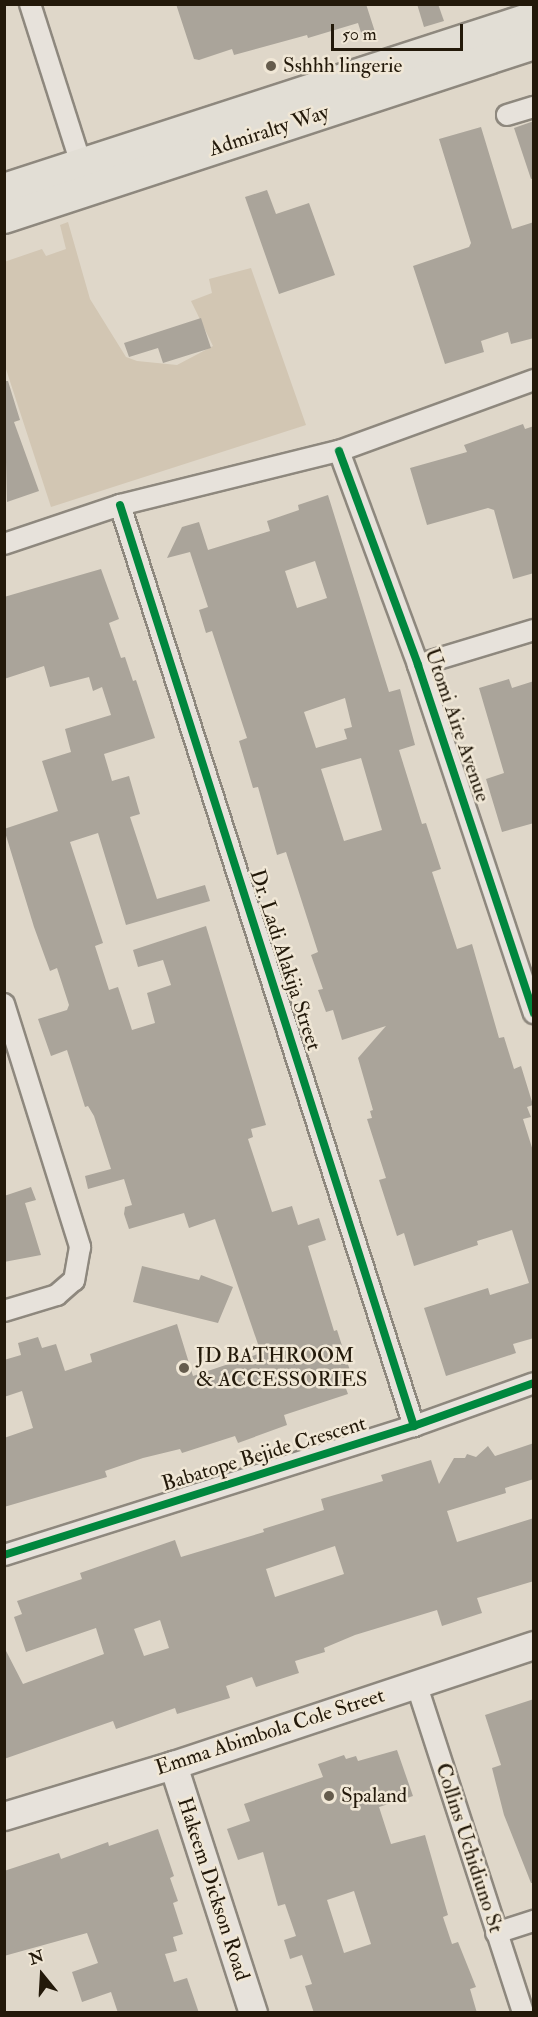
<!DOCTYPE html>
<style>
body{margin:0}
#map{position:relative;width:538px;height:2017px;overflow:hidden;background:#dfd7c9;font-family:"IM FELL Double Pica",serif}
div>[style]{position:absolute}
.green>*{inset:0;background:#d2c6b3}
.building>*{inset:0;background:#aaa49a}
.roads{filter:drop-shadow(2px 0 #8e887e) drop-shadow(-2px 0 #8e887e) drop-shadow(0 2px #8e887e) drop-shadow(0 -2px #8e887e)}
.street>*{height:20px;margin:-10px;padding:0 10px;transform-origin:10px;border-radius:10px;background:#e7e2db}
.secondary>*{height:27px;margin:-13.5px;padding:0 13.5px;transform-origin:13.5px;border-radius:13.5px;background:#e7e2db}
.primary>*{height:30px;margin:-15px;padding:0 15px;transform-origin:15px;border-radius:15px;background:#e2ded5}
.cycleway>*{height:8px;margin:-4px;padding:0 4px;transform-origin:4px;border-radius:4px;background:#00873e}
.dots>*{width:16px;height:16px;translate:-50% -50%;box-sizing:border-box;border:3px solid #f0e7d6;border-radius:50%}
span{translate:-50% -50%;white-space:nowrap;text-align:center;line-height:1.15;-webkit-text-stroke:5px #f0e7d6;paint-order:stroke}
.poi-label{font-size:21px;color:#23190a}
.left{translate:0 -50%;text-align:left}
.street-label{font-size:21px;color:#23190a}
.frame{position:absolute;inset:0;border:6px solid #23190a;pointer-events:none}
.north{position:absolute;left:12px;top:1945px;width:60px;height:60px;-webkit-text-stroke:4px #f0e7d6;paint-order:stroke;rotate:342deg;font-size:16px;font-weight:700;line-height:24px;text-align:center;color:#23190a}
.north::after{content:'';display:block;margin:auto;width:21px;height:27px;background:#23190a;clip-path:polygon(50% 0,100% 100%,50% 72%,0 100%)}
.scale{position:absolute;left:331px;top:24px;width:132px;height:27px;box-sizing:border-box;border:3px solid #23190a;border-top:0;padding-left:8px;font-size:18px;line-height:21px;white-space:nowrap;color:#23190a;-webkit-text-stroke:4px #f0e7d6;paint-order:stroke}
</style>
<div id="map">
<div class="green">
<div style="clip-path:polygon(68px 222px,90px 299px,126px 357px,137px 361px,177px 365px,213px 346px,191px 301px,212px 293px,209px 279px,251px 268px,306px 425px,51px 507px,5px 366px,4px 262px,42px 249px,46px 256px,66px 249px,60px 225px)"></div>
</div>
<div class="building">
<div style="clip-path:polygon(176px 4px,366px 4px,376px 35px,363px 39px,358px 23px,308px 38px,307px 35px,234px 55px,232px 49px,199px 60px,194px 59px)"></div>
<div style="clip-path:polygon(417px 4px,438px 4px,444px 21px,424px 27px)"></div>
<div style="clip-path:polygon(534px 121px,534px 178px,531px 179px,514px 128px)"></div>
<div style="clip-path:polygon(481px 127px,512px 229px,534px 222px,534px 338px,511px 344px,508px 332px,481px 341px,484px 352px,445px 364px,413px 266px,469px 247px,471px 243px,439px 139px)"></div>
<div style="clip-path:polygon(267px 190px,276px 214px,309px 203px,335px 275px,279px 294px,245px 197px)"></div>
<div style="clip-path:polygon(201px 318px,211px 348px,163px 363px,158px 348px,129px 357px,124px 343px)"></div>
<div style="clip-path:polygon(4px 381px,8px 381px,20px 420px,14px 422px,39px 491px,7px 502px)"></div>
<div style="clip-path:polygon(523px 424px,525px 429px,534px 426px,534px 573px,513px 579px,494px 510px,488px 508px,427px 525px,410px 468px,467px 452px,464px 445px)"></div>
<div style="clip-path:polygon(evenodd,328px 495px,389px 692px,400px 689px,415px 745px,399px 750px,422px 824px,426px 823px,441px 869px,432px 872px,457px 949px,472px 944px,499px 1038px,504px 1037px,514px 1069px,521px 1066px,533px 1105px,527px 1107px,531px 1117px,523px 1119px,534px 1154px,534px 1338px,513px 1344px,516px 1353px,446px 1376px,424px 1308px,488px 1288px,490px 1295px,529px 1283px,512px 1230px,477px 1241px,478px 1245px,414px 1266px,404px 1233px,397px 1236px,379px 1180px,386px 1178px,367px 1119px,372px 1118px,370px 1111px,373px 1110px,358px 1058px,386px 1026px,342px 1040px,333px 1010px,326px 1012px,318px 990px,323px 989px,311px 955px,318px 952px,286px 852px,277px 855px,258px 787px,253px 788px,239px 741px,247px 738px,212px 631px,206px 633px,199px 610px,208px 607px,190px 552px,167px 558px,182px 527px,199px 522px,208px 550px,270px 531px,267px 521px,299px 510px,298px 505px,328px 495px,315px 561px,327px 598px,297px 608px,285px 571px,315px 561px,328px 495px,345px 698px,352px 727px,344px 729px,347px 739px,316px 748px,304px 712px,345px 698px,328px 495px,361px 758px,382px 830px,344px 841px,321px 769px,361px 758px)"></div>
<div style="clip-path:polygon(101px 569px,119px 619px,109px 623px,121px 658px,125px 657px,133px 681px,136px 680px,155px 738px,104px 754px,112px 781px,129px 776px,140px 814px,130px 817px,157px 899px,205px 885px,210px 901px,126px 925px,98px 833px,70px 842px,103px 943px,95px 946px,109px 990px,118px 987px,132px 1030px,155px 1023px,147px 993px,171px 985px,163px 960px,138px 967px,133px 950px,206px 926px,266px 1125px,251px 1129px,253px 1137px,248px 1139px,272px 1212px,292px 1206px,298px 1225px,319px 1218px,326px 1240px,308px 1246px,334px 1331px,337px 1330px,354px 1383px,345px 1386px,348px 1394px,284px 1415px,287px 1425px,238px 1443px,235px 1436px,182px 1453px,180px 1449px,143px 1458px,105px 1471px,107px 1477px,4px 1507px,4px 1438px,33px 1428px,22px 1391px,4px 1397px,4px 1360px,21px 1355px,18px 1343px,38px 1337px,42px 1348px,56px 1344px,65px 1371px,92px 1362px,90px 1354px,177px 1324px,193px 1376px,261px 1353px,215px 1219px,189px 1228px,184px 1213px,129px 1229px,124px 1214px,125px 1207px,132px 1205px,124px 1179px,88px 1189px,85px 1176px,111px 1169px,94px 1116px,88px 1106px,85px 1107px,67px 1050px,51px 1056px,38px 1019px,67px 1010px,69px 1005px,57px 968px,50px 971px,34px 927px,4px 829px,58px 811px,42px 761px,71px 752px,65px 729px,111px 715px,102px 687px,93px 691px,89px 677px,50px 687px,44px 666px,4px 679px,4px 597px)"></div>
<div style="clip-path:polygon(509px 679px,512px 688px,534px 681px,534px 823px,502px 832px,486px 779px,504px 773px,479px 688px)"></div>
<div style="clip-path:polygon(31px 1187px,36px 1200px,25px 1203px,41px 1255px,4px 1262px,4px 1196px)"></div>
<div style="clip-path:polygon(142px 1266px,199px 1280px,201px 1275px,233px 1287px,218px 1323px,133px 1302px)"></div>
<div style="clip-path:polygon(evenodd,534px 1443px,534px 1479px,505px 1488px,506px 1493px,447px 1511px,457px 1542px,534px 1518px,534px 1581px,477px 1598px,482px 1613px,442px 1626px,437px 1610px,355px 1635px,324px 1648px,325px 1652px,295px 1661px,299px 1673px,256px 1687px,252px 1677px,226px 1686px,230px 1698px,177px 1714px,175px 1708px,116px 1729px,113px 1721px,4px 1759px,4px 1647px,23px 1684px,104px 1654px,96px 1628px,26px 1652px,14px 1617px,22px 1614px,17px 1601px,82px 1579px,80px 1573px,175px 1540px,181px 1557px,264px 1532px,263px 1529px,324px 1510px,321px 1499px,383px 1481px,381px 1475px,431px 1460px,439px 1484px,454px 1458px,465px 1458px,467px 1454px,476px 1457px,488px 1446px,495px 1456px,534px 1443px,335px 1546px,344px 1574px,275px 1597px,266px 1569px,335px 1546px,534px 1443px,160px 1620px,169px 1648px,144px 1656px,134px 1629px,160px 1620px)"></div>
<div style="clip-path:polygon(534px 1699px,534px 1883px,531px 1883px,504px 1815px,492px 1768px,501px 1765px,485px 1715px)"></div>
<div style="clip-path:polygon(evenodd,397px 1750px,413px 1796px,379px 1807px,391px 1844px,425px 1835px,448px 1915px,443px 1917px,452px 1944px,458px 1942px,476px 1987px,470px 1989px,477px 2013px,314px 2013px,305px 1986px,312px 1984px,302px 1955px,290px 1959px,284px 1940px,296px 1936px,285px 1904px,278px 1906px,263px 1852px,238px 1860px,227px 1829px,250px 1821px,244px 1804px,323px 1777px,318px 1764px,344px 1755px,346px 1759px,356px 1756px,358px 1761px,397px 1750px,354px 1891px,371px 1944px,344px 1953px,327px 1900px,354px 1891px)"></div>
<div style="clip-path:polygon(158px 1829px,174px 1876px,170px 1878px,178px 1901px,173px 1903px,183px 1934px,173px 1937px,177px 1951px,165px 1954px,174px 1982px,187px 1978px,199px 2013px,118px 2013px,111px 1992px,82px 2002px,72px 1972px,98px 1963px,87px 1933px,4px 1956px,4px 1871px,59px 1853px,61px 1859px,108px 1842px,109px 1846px)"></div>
</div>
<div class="roads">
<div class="street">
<div style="left:30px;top:4px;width:168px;rotate:72.3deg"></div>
<div style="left:507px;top:115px;width:28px;rotate:-17deg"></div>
<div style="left:339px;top:451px;width:228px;rotate:69.7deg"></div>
<div style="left:418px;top:665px;width:367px;rotate:71.6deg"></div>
<div style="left:120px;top:505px;width:967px;rotate:72.3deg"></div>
<div style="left:4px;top:544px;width:122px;rotate:-18.6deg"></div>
<div style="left:120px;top:505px;width:226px;rotate:-13.9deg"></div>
<div style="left:339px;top:451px;width:208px;rotate:-20deg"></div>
<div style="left:418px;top:665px;width:121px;rotate:-16.8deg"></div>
<div style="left:4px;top:1004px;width:255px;rotate:72.6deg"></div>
<div style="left:80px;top:1247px;width:34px;rotate:100deg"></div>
<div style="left:74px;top:1280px;width:23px;rotate:139deg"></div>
<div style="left:57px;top:1295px;width:55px;rotate:163.2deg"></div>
<div style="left:4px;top:1555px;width:430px;rotate:-17.5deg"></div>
<div style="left:414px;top:1426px;width:127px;rotate:-19.7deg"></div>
<div style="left:416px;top:1683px;width:346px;rotate:72deg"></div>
<div style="left:496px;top:1933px;width:40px;rotate:-18deg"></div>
</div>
<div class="secondary">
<div style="left:173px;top:1765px;width:260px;rotate:72.1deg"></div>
<div style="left:4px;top:1816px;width:177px;rotate:-16.8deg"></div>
<div style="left:173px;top:1765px;width:380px;rotate:-18.4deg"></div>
</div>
<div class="primary">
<div style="left:4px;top:189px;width:557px;rotate:-17.98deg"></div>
<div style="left:4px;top:218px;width:558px;rotate:-18.18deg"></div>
</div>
</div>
<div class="cycleway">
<div style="left:339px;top:451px;width:228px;rotate:69.7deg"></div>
<div style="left:418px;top:665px;width:367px;rotate:71.6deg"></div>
<div style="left:120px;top:505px;width:967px;rotate:72.3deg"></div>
<div style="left:4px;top:1555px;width:430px;rotate:-17.5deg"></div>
<div style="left:414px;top:1426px;width:127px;rotate:-19.7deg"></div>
</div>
<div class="dots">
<div style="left:271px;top:66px;background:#655c4d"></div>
<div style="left:184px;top:1368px;background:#655c4d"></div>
<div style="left:329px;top:1796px;background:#655c4d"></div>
</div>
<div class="poi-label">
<span class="left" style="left:283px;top:66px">Sshhh lingerie</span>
<span class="left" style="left:196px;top:1368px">JD BATHROOM<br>&amp; ACCESSORIES</span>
<span class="left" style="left:341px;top:1796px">Spaland</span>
</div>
<div class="street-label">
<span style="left:269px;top:131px;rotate:-18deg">Admiralty Way</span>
<span style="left:457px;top:725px;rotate:71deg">Utomi Aire Avenue</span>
<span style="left:285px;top:960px;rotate:72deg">Dr. Ladi Alakija Street</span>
<span style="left:264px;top:1454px;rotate:-17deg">Babatope Bejide Crescent</span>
<span style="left:270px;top:1732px;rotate:-18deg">Emma Abimbola Cole Street</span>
<span style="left:469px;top:1848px;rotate:72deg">Collins Uchidiuno St</span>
<span style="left:213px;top:1889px;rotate:72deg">Hakeem Dickson Road</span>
</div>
<div class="frame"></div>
<div class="north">N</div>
<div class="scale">50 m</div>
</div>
